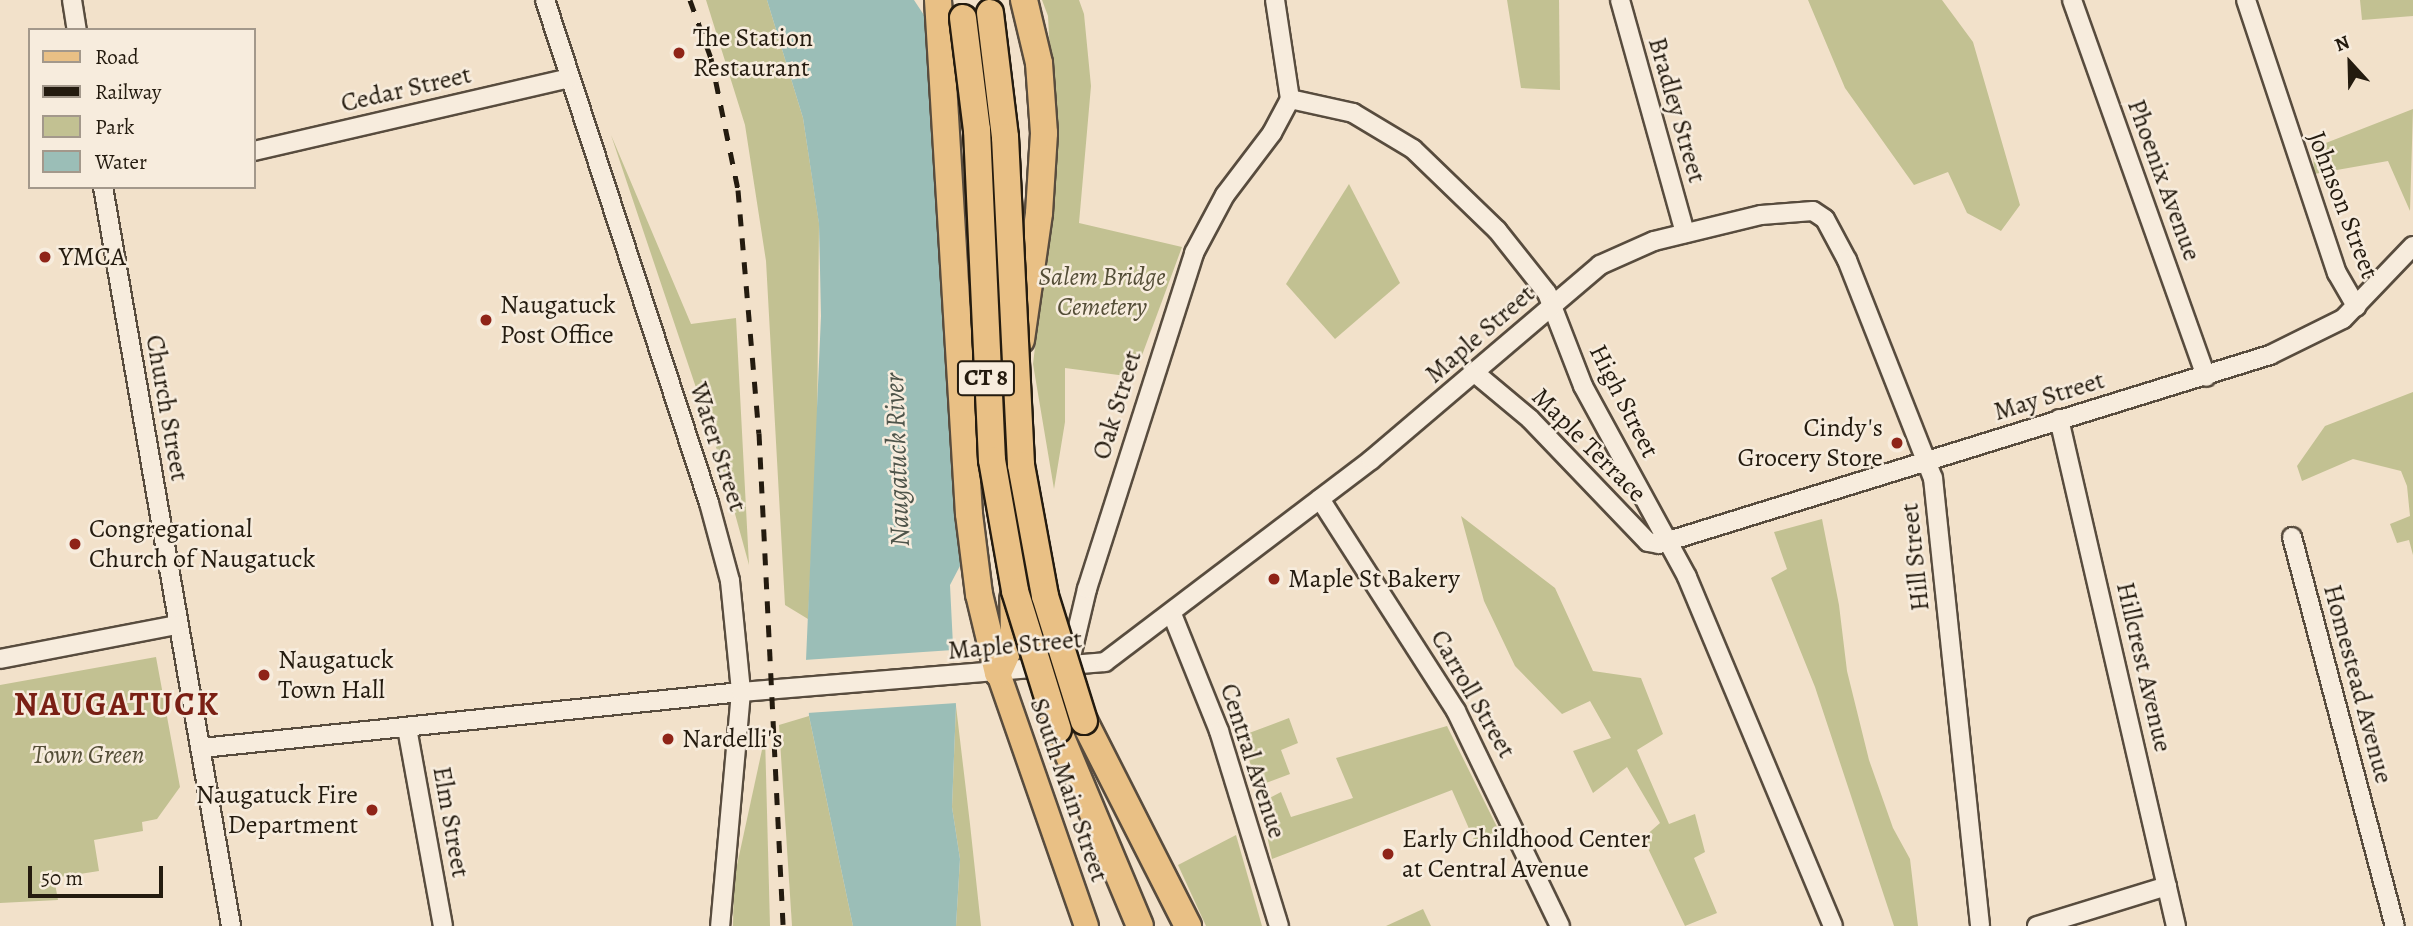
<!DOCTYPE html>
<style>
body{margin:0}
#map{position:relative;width:2413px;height:926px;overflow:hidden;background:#f2e1ca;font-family:Alegreya,serif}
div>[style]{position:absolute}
.green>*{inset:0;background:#c2c192}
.water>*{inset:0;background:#9bbeb7}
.pier>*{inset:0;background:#f2e1ca}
.roads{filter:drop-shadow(2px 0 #584c3e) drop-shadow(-2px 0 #584c3e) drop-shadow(0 2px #584c3e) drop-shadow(0 -2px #584c3e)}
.minor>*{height:18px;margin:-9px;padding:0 9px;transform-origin:9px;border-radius:9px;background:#f7ecdd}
.major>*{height:23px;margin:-11.5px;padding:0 11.5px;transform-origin:11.5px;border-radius:11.5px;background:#e9c085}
.highway>*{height:26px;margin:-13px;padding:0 13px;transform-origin:13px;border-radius:13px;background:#e9c085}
.rail>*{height:5px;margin-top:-2.5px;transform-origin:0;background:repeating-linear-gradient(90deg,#241b0f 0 12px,transparent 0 24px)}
.bridges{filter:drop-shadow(2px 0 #241b0f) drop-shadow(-2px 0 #241b0f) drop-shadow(0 2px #241b0f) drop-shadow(0 -2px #241b0f)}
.highway-bridge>*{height:26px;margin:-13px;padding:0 13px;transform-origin:13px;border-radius:13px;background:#e9c085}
.dots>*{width:19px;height:19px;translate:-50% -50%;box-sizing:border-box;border:4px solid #f7ecdd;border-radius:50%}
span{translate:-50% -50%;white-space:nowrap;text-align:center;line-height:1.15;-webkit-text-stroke:5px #f7ecdd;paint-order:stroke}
.shield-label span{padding:2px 5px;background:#f7ecdd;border:2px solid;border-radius:5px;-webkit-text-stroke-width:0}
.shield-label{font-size:24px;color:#241b0f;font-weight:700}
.poi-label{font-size:26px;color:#241b0f}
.left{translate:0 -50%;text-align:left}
.right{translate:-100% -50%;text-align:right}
.street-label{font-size:26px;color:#241b0f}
.park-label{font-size:26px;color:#534d36;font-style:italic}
.water-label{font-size:28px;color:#4e544a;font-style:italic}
.district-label{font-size:33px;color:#7a1f14;font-weight:700;letter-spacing:2px}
.legend{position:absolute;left:28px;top:28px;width:228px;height:161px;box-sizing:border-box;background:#f7ecdd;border:2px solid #a3988b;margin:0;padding:9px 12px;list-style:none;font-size:21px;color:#241b0f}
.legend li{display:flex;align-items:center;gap:14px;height:35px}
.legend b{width:35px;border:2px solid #a3988b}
.north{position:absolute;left:2315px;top:28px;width:70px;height:70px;-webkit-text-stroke:5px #f7ecdd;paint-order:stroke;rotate:338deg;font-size:19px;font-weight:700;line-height:28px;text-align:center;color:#241b0f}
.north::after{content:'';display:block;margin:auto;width:24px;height:32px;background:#241b0f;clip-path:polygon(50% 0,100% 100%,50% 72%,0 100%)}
.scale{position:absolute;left:28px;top:866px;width:135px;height:32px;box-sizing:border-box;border:4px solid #241b0f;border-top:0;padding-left:9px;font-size:21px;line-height:24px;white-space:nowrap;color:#241b0f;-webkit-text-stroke:5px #f7ecdd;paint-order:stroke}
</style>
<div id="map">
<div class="green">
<div style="clip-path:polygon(706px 0,767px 0,803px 118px,819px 223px,817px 439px,808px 619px,785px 605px,766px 261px,745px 125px)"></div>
<div style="clip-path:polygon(1042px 0,1079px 0,1084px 14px,1091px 86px,1079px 223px,1182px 247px,1134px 377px,1065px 368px,1065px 422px,1054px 489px,1033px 364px,1056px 171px,1048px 16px)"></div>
<div style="clip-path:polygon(1507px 0,1559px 0,1560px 90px,1521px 88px)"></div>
<div style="clip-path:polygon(1808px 0,1942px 0,1973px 42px,2020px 205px,2001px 231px,1967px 213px,1948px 172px,1914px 185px,1845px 88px)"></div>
<div style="clip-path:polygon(2360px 0,2413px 0,2413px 16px,2362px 20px)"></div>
<div style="clip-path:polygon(2413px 109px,2410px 211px,2388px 161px,2314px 174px,2313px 148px)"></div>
<div style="clip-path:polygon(611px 135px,691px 324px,736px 318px,749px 565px,720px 459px)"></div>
<div style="clip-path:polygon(1349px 184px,1400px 283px,1335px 339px,1286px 284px)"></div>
<div style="clip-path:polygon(2413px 392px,2413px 555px,2409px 540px,2397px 543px,2390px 524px,2410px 516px,2407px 486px,2401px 471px,2353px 459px,2302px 481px,2297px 466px,2325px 426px)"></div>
<div style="clip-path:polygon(1461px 516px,1555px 588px,1593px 671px,1641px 678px,1663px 734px,1637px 750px,1669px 824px,1695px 814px,1705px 852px,1694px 858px,1717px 913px,1685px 926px,1643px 838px,1660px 823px,1627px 767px,1593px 793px,1573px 751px,1611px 738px,1590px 701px,1562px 714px,1515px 666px,1484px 601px)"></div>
<div style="clip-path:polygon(1822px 519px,1839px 605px,1847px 671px,1869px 760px,1893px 828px,1910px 859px,1918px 926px,1894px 926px,1815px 687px,1771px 578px,1787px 569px,1774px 532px)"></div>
<div style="clip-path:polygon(156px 657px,180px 787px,157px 819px,142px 822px,143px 831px,94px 840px,99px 871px,54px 878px,58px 900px,0 903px,0 685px)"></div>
<div style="clip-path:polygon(956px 706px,970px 824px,981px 926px,956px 926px,960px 859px,952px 807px)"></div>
<div style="clip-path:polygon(809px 716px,853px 926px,792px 926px,779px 725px)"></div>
<div style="clip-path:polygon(1289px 718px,1298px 743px,1281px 750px,1290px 774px,1258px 786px,1241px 736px)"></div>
<div style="clip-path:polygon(1447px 726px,1500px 833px,1474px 840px,1452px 790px,1272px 859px,1260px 803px,1281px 792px,1291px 817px,1353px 798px,1336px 758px)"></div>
<div style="clip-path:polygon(765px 736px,770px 926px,733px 926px,734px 879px)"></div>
<div style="clip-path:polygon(1236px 835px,1262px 926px,1206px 926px,1178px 865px)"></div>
<div style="clip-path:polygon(1423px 909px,1431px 926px,1386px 926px)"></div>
</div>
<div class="water">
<div style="clip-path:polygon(767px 0,914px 0,947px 50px,957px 75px,968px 302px,968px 532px,961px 564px,950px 585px,956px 706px,952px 807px,960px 859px,956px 926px,853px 926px,809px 716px,806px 660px,821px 316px,819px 224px,803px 118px)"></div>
</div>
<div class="pier">
<div style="clip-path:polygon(953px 650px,957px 703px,807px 713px,804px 660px)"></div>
</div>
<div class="roads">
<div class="minor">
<div style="left:72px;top:0;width:30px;rotate:81deg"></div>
<div style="left:545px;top:0;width:529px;rotate:71.94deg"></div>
<div style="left:709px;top:503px;width:81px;rotate:74.9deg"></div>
<div style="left:730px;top:581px;width:112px;rotate:84.3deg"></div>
<div style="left:741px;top:692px;width:235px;rotate:95.1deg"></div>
<div style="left:1620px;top:0;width:242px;rotate:74.4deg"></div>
<div style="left:2072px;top:0;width:400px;rotate:70.4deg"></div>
<div style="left:2246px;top:0;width:288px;rotate:71.6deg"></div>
<div style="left:2337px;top:273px;width:39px;rotate:60deg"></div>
<div style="left:1290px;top:99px;width:65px;rotate:12.5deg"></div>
<div style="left:1353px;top:113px;width:70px;rotate:31deg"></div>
<div style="left:1413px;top:149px;width:117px;rotate:44deg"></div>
<div style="left:1497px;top:230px;width:80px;rotate:51.6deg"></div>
<div style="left:1547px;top:293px;width:100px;rotate:68.8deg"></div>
<div style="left:1583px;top:386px;width:217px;rotate:61.4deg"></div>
<div style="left:1687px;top:577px;width:378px;rotate:67.3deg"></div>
<div style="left:254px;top:151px;width:324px;rotate:-13deg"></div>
<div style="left:103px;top:187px;width:750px;rotate:80.17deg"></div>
<div style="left:1475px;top:373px;width:72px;rotate:39.9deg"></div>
<div style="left:1530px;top:419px;width:170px;rotate:46.2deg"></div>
<div style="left:1648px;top:542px;width:11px;rotate:10deg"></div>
<div style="left:1659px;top:544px;width:640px;rotate:-17.19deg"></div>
<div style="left:2270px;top:355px;width:81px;rotate:-26.3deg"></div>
<div style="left:2343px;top:319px;width:101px;rotate:-46.2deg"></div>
<div style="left:2059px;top:419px;width:520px;rotate:77.01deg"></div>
<div style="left:1320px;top:499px;width:252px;rotate:57.3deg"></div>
<div style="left:1456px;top:711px;width:239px;rotate:64.2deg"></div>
<div style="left:2292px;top:537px;width:402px;rotate:75.2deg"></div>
<div style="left:1172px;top:614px;width:126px;rotate:68.1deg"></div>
<div style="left:1219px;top:731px;width:204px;rotate:72.9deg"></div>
<div style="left:0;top:659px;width:180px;rotate:-10.9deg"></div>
<div style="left:1069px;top:665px;width:78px;rotate:-76.7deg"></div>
<div style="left:1087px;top:589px;width:353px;rotate:-72.3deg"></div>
<div style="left:1194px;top:253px;width:66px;rotate:-61.9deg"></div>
<div style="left:1225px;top:195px;width:78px;rotate:-52.8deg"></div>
<div style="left:1272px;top:133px;width:38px;rotate:-62deg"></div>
<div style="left:1290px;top:99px;width:100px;rotate:-98.6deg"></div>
<div style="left:407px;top:728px;width:201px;rotate:79.7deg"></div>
<div style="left:202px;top:748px;width:542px;rotate:-5.93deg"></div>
<div style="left:741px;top:692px;width:365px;rotate:-4.7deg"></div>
<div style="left:1105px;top:662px;width:334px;rotate:-37.2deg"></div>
<div style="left:1371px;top:460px;width:301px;rotate:-40.4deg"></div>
<div style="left:1600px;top:265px;width:59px;rotate:-24deg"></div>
<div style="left:1654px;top:241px;width:110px;rotate:-13.7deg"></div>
<div style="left:1761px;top:215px;width:52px;rotate:-4.4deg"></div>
<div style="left:1813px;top:211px;width:14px;rotate:34deg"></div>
<div style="left:1825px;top:219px;width:47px;rotate:61.8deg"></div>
<div style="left:1847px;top:260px;width:234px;rotate:68.5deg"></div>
<div style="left:1933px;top:478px;width:450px;rotate:84deg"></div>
<div style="left:2037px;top:926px;width:136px;rotate:-17.1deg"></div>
</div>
<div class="major">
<div style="left:998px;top:673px;width:268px;rotate:70.8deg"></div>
</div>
<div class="highway">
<div style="left:938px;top:0;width:515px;rotate:86.55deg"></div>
<div style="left:969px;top:514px;width:81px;rotate:82.9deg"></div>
<div style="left:979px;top:594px;width:81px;rotate:76.5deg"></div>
<div style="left:1021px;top:340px;width:128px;rotate:-81.9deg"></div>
<div style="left:1039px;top:213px;width:80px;rotate:-86.4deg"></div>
<div style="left:1044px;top:133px;width:70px;rotate:-94.1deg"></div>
<div style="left:1039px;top:63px;width:65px;rotate:-103.4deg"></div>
<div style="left:998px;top:673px;width:39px;rotate:-66deg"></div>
<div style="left:1014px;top:637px;width:39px;rotate:-91deg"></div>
<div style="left:1084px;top:721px;width:230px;rotate:63.1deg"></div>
<div style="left:1058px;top:730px;width:212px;rotate:67.3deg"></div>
</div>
</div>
<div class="rail">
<div style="left:690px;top:0;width:62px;rotate:70.1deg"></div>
<div style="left:711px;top:58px;width:135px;rotate:78.4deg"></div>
<div style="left:738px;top:190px;width:244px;rotate:85.1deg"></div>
<div style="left:759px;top:433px;width:494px;rotate:87.2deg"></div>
</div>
<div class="bridges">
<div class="highway-bridge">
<div style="left:990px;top:13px;width:125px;rotate:83.1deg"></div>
<div style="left:1005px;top:137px;width:328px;rotate:87.2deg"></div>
<div style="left:1021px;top:465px;width:133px;rotate:79.6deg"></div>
<div style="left:1045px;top:596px;width:131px;rotate:72.7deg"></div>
<div style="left:963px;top:18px;width:113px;rotate:82.9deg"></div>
<div style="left:977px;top:130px;width:330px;rotate:87.4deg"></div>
<div style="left:992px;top:460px;width:133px;rotate:80deg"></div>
<div style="left:1015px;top:591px;width:145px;rotate:72.8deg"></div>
</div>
</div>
<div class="dots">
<div style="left:679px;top:53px;background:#8f2418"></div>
<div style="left:45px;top:257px;background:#8f2418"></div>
<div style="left:486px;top:320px;background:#8f2418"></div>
<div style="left:1897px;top:443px;background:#8f2418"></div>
<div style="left:75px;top:544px;background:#8f2418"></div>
<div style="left:1274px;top:579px;background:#8f2418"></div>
<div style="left:264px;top:675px;background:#8f2418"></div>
<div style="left:668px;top:739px;background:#8f2418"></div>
<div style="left:372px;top:810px;background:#8f2418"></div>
<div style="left:1388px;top:854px;background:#8f2418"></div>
</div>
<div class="shield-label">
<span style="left:986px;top:378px">CT 8</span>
</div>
<div class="poi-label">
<span class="left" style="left:693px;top:53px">The Station<br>Restaurant</span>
<span class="left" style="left:59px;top:257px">YMCA</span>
<span class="left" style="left:500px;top:320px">Naugatuck<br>Post Office</span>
<span class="right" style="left:1883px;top:443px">Cindy's<br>Grocery Store</span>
<span class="left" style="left:89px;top:544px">Congregational<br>Church of Naugatuck</span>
<span class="left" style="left:1288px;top:579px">Maple St Bakery</span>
<span class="left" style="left:278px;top:675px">Naugatuck<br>Town Hall</span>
<span class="left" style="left:682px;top:739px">Nardelli's</span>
<span class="right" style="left:358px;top:810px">Naugatuck Fire<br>Department</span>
<span class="left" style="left:1402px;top:854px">Early Childhood Center<br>at Central Avenue</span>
</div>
<div class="street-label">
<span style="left:406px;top:89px;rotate:-13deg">Cedar Street</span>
<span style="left:1677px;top:110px;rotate:74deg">Bradley Street</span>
<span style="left:2164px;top:180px;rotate:70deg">Phoenix Avenue</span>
<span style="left:2343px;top:205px;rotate:69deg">Johnson Street</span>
<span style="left:1480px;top:334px;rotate:-41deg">Maple Street</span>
<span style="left:2049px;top:396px;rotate:-17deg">May Street</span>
<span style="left:1624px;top:401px;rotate:63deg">High Street</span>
<span style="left:1117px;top:405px;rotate:-73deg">Oak Street</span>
<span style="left:167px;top:408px;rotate:80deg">Church Street</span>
<span style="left:1589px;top:445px;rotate:45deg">Maple Terrace</span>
<span style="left:718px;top:447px;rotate:72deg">Water Street</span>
<span style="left:1915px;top:557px;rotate:-96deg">Hill Street</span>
<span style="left:1015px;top:645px;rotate:-5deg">Maple Street</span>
<span style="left:2144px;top:667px;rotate:77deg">Hillcrest Avenue</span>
<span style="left:2358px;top:684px;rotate:75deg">Homestead Avenue</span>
<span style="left:1473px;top:694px;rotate:60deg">Carroll Street</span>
<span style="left:1253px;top:761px;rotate:72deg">Central Avenue</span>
<span style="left:1069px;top:790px;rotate:71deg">South Main Street</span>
<span style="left:451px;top:822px;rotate:80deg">Elm Street</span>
</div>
<div class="park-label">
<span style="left:1102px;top:292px">Salem Bridge<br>Cemetery</span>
<span style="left:88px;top:755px">Town Green</span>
</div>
<div class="water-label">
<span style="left:897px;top:460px;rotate:-92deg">Naugatuck River</span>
</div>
<div class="district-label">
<span style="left:117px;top:704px">NAUGATUCK</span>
</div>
<ul class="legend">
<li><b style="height:9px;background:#e9c085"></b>Road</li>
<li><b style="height:9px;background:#241b0f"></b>Railway</li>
<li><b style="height:19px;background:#c2c192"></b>Park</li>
<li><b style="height:19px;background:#9bbeb7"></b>Water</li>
</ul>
<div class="north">N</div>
<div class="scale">50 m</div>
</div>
